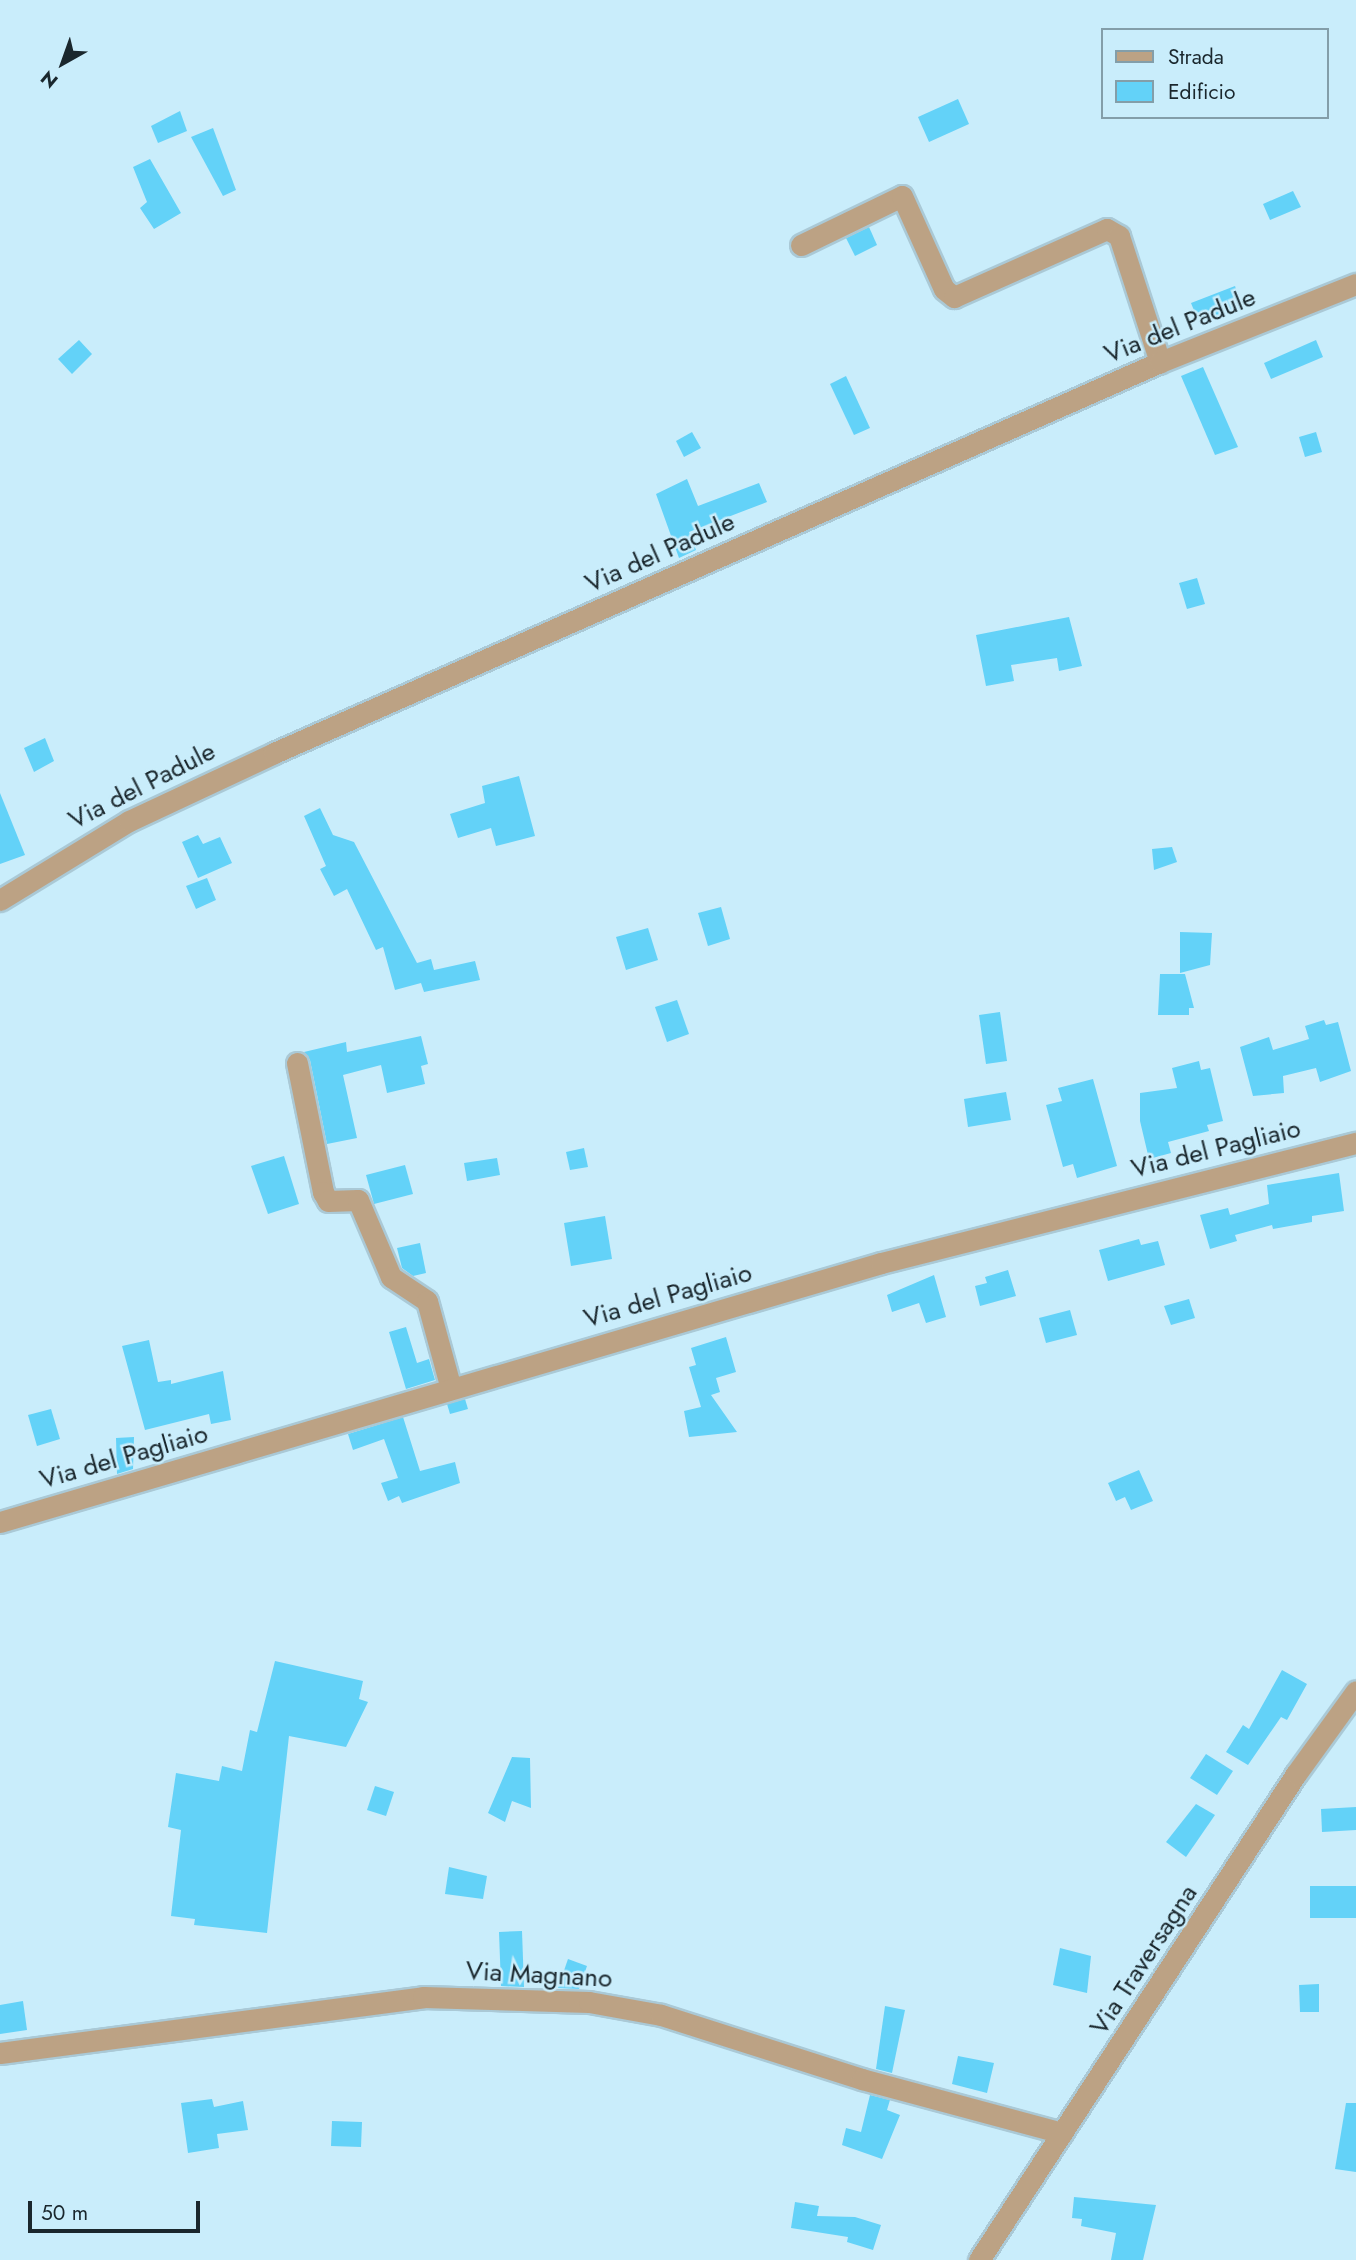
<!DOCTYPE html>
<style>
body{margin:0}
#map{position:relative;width:1356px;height:2260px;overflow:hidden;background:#c9edfb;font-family:Jost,sans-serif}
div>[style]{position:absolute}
.building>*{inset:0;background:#63d2f8}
.roads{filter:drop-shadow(2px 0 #aac9d6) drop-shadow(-2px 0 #aac9d6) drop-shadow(0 2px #aac9d6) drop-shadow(0 -2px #aac9d6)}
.minor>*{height:21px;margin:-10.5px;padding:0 10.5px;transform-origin:10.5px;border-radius:10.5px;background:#bca284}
span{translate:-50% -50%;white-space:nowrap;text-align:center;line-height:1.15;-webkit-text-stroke:5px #c9edfb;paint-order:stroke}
.street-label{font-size:26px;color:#1a272d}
.legend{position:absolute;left:1101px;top:28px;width:228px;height:91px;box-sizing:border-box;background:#c9edfb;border:2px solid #839ea9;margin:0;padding:9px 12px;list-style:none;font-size:21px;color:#1a272d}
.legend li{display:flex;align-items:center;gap:14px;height:35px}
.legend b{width:35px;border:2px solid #839ea9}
.north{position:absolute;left:28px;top:28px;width:70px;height:70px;-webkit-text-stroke:5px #c9edfb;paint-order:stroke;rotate:220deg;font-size:19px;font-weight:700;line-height:28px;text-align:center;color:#1a272d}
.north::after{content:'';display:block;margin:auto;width:24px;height:32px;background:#1a272d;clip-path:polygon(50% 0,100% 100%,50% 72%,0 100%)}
.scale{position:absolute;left:28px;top:2201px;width:172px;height:32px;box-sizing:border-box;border:4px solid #1a272d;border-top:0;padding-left:9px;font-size:21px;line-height:24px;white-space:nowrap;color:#1a272d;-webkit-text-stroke:5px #c9edfb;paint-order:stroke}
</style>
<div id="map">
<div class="building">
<div style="clip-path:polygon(958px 99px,969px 124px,929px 142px,918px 117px)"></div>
<div style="clip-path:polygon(180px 111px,187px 131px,158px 143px,151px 126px)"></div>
<div style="clip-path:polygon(213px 128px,236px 190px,223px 196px,191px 137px)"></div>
<div style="clip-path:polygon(150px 159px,181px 213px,154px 229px,140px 208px,147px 202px,133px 167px)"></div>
<div style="clip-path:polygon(1293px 191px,1301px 207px,1270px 220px,1263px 204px)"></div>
<div style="clip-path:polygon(869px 227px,877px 245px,855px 256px,846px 238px)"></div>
<div style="clip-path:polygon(1235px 286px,1243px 306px,1199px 323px,1191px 303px)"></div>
<div style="clip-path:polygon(79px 340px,92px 354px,72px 374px,58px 359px)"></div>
<div style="clip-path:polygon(1316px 340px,1323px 357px,1271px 379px,1264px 363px)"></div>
<div style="clip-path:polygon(1203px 367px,1238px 447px,1215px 455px,1181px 376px)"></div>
<div style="clip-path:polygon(846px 376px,870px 428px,854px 435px,830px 384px)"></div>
<div style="clip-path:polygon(692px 432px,701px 448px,684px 457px,676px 441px)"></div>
<div style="clip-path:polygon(1316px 432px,1322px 452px,1305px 457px,1299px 437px)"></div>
<div style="clip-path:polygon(687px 479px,698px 506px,759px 483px,767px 502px,689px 532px,696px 550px,679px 558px,656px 494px)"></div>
<div style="clip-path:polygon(1197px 578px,1205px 604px,1187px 609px,1179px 583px)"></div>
<div style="clip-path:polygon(1069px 617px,1082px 666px,1059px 671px,1057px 658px,1011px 665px,1014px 681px,986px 686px,976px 635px)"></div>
<div style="clip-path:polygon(45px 738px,54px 761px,34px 772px,24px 748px)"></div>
<div style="clip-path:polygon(519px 776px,535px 836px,496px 846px,491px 828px,458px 838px,450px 814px,485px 803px,482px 786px)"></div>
<div style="clip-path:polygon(0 793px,25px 855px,0 864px)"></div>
<div style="clip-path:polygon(320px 808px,333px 835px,354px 842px,417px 963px,431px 959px,434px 970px,475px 961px,480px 980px,424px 992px,421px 983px,395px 990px,383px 947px,376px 950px,347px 889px,334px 896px,320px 869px,326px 866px,304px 816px)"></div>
<div style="clip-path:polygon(198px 835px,203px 844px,220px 837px,232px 863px,198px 878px,182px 842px)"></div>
<div style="clip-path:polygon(1172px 847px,1177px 862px,1154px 870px,1152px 849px)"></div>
<div style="clip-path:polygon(207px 878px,216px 900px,196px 909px,186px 886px)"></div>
<div style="clip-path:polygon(721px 907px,730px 939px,708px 946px,698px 913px)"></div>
<div style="clip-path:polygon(648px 928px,658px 960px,626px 970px,616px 937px)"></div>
<div style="clip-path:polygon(1180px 932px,1212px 933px,1210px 965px,1180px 973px)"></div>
<div style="clip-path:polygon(1160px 974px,1185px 974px,1194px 1008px,1189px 1008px,1189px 1015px,1158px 1015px)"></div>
<div style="clip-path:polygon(677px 1000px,689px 1034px,667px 1042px,655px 1007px)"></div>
<div style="clip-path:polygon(1000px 1012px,1007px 1061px,986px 1064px,979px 1015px)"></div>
<div style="clip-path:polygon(1324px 1020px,1326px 1025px,1338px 1022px,1351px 1071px,1320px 1082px,1316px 1068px,1283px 1076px,1284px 1093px,1253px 1096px,1240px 1047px,1269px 1037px,1273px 1050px,1309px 1039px,1305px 1026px)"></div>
<div style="clip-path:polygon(421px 1036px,428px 1064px,421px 1066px,425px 1084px,387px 1093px,381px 1065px,343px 1075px,357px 1138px,327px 1144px,310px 1060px,304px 1052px,346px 1042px,347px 1052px)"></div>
<div style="clip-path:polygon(1199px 1061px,1201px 1070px,1210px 1068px,1223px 1121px,1207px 1125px,1209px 1131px,1168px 1142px,1171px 1153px,1149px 1159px,1140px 1121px,1140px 1093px,1177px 1088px,1172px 1068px)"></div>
<div style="clip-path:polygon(1093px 1079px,1117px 1166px,1077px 1178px,1073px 1164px,1063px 1167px,1046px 1105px,1062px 1101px,1058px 1088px)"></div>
<div style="clip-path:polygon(1006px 1092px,1011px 1120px,968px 1127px,964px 1099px)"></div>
<div style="clip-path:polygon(584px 1148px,588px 1167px,570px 1170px,566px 1152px)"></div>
<div style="clip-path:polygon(284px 1156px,299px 1204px,268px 1214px,251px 1166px)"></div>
<div style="clip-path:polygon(497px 1158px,500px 1175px,467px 1181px,464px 1163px)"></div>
<div style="clip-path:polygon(405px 1165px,413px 1194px,374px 1204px,366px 1175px)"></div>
<div style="clip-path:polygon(1339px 1173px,1344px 1211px,1312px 1216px,1312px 1222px,1273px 1229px,1272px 1225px,1235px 1235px,1237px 1241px,1210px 1249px,1200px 1215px,1228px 1208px,1230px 1215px,1269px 1204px,1267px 1185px)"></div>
<div style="clip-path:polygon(605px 1216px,612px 1259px,571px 1266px,564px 1223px)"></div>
<div style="clip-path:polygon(1139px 1239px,1141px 1245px,1158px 1241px,1165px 1265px,1108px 1281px,1099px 1250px)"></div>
<div style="clip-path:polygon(420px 1243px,426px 1273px,413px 1276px,402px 1268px,397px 1248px)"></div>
<div style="clip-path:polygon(1008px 1270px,1016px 1296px,980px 1306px,975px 1286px,987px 1283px,985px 1277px)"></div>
<div style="clip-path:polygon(934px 1275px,946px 1317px,926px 1323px,919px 1303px,892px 1312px,887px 1295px)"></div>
<div style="clip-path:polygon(1189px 1299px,1195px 1318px,1171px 1325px,1164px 1306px)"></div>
<div style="clip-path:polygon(1070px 1310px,1077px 1335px,1046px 1343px,1039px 1318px)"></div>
<div style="clip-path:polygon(406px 1327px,417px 1363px,429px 1359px,435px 1380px,406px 1389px,389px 1332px)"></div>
<div style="clip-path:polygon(726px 1337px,736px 1372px,716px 1378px,720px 1392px,711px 1395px,737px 1432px,689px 1437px,684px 1411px,701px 1407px,689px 1367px,696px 1365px,691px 1348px)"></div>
<div style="clip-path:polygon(149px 1340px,158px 1382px,171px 1380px,171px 1384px,223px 1371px,231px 1420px,211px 1424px,209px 1414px,145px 1430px,122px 1346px)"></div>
<div style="clip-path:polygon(465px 1399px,468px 1409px,450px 1414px,447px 1404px)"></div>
<div style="clip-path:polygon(51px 1409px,60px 1439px,37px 1446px,28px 1415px)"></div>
<div style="clip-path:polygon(403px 1417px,420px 1471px,455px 1462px,460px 1483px,402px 1503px,399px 1496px,388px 1501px,381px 1483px,398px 1478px,384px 1439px,353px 1450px,348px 1434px)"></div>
<div style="clip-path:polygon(134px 1437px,133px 1469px,117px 1474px,116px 1438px)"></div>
<div style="clip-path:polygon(1139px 1470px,1153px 1501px,1131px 1510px,1125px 1497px,1116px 1501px,1108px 1483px)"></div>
<div style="clip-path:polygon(275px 1661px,363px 1681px,359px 1699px,368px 1702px,346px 1747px,289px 1736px,267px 1933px,194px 1925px,195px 1919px,171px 1916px,181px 1830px,168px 1827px,176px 1773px,219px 1781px,222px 1766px,242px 1771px,250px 1730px,257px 1732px)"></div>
<div style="clip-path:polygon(1282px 1670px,1307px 1684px,1287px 1720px,1281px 1717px,1248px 1765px,1226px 1752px,1243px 1725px,1249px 1729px)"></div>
<div style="clip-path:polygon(1206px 1754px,1233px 1771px,1217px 1795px,1190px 1778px)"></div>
<div style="clip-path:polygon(512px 1757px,530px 1758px,531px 1808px,512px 1801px,505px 1822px,488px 1813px)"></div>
<div style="clip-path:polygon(375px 1786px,394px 1792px,386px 1816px,367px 1810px)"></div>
<div style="clip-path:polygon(1196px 1804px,1215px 1815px,1186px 1857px,1166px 1842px)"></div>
<div style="clip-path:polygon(1356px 1807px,1356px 1830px,1322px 1832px,1321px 1809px)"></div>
<div style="clip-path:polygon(449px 1867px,487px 1876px,483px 1899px,445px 1894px)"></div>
<div style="clip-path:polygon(1310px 1886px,1356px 1886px,1356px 1918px,1310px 1918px)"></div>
<div style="clip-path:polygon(522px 1931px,524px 1987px,501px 1986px,499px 1932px)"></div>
<div style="clip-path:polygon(1060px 1948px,1091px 1956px,1087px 1993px,1053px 1985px)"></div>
<div style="clip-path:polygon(568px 1959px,587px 1966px,579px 1989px,558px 1988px)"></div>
<div style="clip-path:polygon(1319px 1984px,1319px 2012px,1300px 2012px,1299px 1985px)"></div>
<div style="clip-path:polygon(23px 2001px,27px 2030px,0 2034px,0 2005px)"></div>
<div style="clip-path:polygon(885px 2006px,905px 2010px,892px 2073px,876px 2069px)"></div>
<div style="clip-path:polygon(958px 2056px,994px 2063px,987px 2093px,952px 2084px)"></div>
<div style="clip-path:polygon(870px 2095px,890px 2100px,887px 2110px,900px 2115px,882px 2159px,842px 2145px,846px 2128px,861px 2132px)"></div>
<div style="clip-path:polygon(212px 2099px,214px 2107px,243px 2101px,248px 2130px,217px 2134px,219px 2148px,188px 2153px,181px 2103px)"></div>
<div style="clip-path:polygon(1346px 2103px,1356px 2103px,1356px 2172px,1335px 2169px)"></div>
<div style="clip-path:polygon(332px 2121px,362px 2122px,361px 2147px,331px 2146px)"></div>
<div style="clip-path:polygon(1074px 2197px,1156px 2205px,1143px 2260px,1111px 2260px,1116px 2233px,1081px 2226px,1082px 2219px,1072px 2218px)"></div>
<div style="clip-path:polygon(795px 2202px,819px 2206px,817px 2216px,855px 2217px,881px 2225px,873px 2250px,847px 2242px,848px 2237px,791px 2228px)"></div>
</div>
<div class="roads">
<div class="minor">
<div style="left:801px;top:245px;width:112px;rotate:-25.9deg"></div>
<div style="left:902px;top:196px;width:102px;rotate:65.7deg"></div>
<div style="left:944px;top:289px;width:13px;rotate:39deg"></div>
<div style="left:954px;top:297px;width:167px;rotate:-24deg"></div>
<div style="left:1107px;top:229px;width:14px;rotate:30deg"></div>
<div style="left:1119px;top:236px;width:133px;rotate:72deg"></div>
<div style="left:0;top:900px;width:151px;rotate:-31.5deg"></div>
<div style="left:129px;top:821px;width:160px;rotate:-25.1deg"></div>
<div style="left:274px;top:753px;width:968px;rotate:-23.81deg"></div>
<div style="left:1160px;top:362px;width:211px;rotate:-21.7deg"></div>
<div style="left:297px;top:1063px;width:132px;rotate:78.6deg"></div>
<div style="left:323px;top:1192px;width:10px;rotate:61deg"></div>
<div style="left:328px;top:1201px;width:30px;rotate:-2deg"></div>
<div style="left:358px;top:1200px;width:84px;rotate:66.8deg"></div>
<div style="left:391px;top:1277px;width:43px;rotate:33.7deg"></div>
<div style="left:427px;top:1301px;width:91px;rotate:74.7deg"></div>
<div style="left:0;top:1522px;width:918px;rotate:-16.38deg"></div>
<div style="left:881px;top:1263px;width:490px;rotate:-14.2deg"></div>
<div style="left:0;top:2053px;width:427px;rotate:-7.5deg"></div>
<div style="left:423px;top:1997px;width:166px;rotate:1.7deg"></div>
<div style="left:589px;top:2002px;width:73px;rotate:10.2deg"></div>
<div style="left:661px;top:2015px;width:211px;rotate:17.7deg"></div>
<div style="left:862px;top:2079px;width:207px;rotate:15.1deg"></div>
<div style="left:979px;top:2260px;width:580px;rotate:-56.89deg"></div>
<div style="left:1296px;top:1774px;width:102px;rotate:-54.1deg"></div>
</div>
</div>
<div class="street-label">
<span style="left:1180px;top:326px;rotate:-22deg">Via del Padule</span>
<span style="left:660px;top:553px;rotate:-24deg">Via del Padule</span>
<span style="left:142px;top:786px;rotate:-27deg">Via del Padule</span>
<span style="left:1216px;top:1149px;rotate:-14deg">Via del Pagliaio</span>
<span style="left:668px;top:1296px;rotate:-16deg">Via del Pagliaio</span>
<span style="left:124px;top:1457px;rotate:-16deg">Via del Pagliaio</span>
<span style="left:1144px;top:1960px;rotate:-57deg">Via Traversagna</span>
<span style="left:539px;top:1975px;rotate:3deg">Via Magnano</span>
</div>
<ul class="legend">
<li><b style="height:9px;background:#bca284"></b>Strada</li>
<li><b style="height:19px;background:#63d2f8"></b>Edificio</li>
</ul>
<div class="north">N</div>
<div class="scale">50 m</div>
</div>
